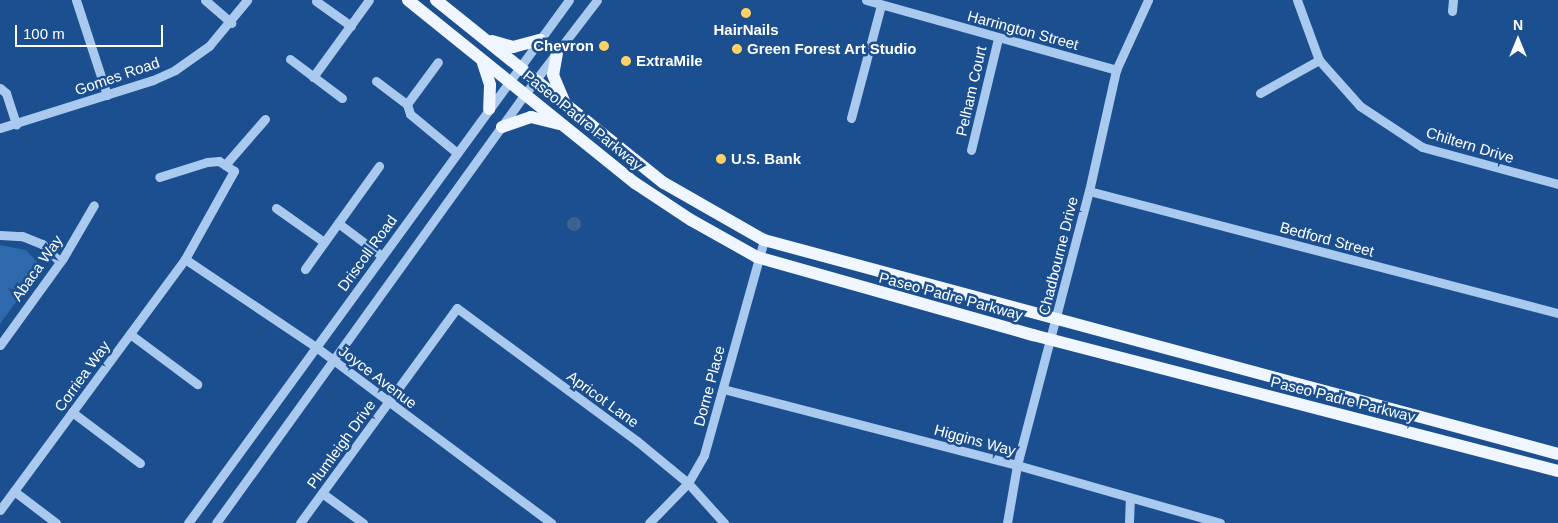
<!DOCTYPE html>
<style>
body{margin:0}
#map{position:relative;width:1558px;height:523px;overflow:hidden;background:#1b4f8f;font-family:Helvetica,sans-serif}
div>[style]{position:absolute}
.green>*{inset:0;background:#2e69ad}
.water>*{inset:0;background:#3c6290}
.round{border-radius:50%}
.minor>*{height:9px;margin:-4.5px;padding:0 4.5px;transform-origin:4.5px;border-radius:4.5px;background:#a9c9ee}
.major>*{height:12px;margin:-6px;padding:0 6px;transform-origin:6px;border-radius:6px;background:#f0f6ff}
.dots>*{width:14px;height:14px;translate:-50% -50%;box-sizing:border-box;border:2px solid #1b4f8f;border-radius:50%}
span{translate:-50% -50%;white-space:nowrap;text-align:center;line-height:1.15;-webkit-text-stroke:5px #1b4f8f;paint-order:stroke}
.poi-label{font-size:15px;color:#fff;font-weight:700}
.right{translate:-100% -50%;text-align:right}
.left{translate:0 -50%;text-align:left}
.street-label{font-size:15px;color:#fff}
.north{position:absolute;left:1493px;top:15px;width:50px;height:50px;-webkit-text-stroke:4px #1b4f8f;paint-order:stroke;rotate:0deg;font-size:14px;font-weight:700;line-height:20px;text-align:center;color:#fff}
.north::after{content:'';display:block;margin:auto;width:18px;height:22px;background:#fff;clip-path:polygon(50% 0,100% 100%,50% 72%,0 100%)}
.scale{position:absolute;left:15px;top:25px;width:148px;height:22px;box-sizing:border-box;border:2px solid #fff;border-top:0;padding-left:6px;font-size:15px;line-height:18px;white-space:nowrap;color:#fff;-webkit-text-stroke:4px #1b4f8f;paint-order:stroke}
</style>
<div id="map">
<div class="green">
<div style="clip-path:polygon(0 245px,26px 250px,39px 264px,35px 276px,0 324px)"></div>
</div>
<div class="water">
<div class="round" style="left:567px;top:217px;width:14px;height:14px"></div>
</div>
<div class="minor">
<div style="left:76px;top:0;width:100px;rotate:71.9deg"></div>
<div style="left:205px;top:0;width:35px;rotate:41deg"></div>
<div style="left:866px;top:0;width:260px;rotate:15.6deg"></div>
<div style="left:1297px;top:0;width:64px;rotate:69.9deg"></div>
<div style="left:1319px;top:60px;width:62px;rotate:48.3deg"></div>
<div style="left:1360px;top:106px;width:74px;rotate:33.5deg"></div>
<div style="left:1422px;top:147px;width:141px;rotate:15.2deg"></div>
<div style="left:316px;top:1px;width:43px;rotate:35.5deg"></div>
<div style="left:1452px;top:11px;width:11px;rotate:-85deg"></div>
<div style="left:290px;top:59px;width:65px;rotate:36.9deg"></div>
<div style="left:313px;top:77px;width:95px;rotate:-54deg"></div>
<div style="left:376px;top:81px;width:39px;rotate:37deg"></div>
<div style="left:407px;top:104px;width:10px;rotate:73deg"></div>
<div style="left:410px;top:114px;width:60px;rotate:39.6deg"></div>
<div style="left:0;top:88px;width:8px;rotate:40deg"></div>
<div style="left:6px;top:93px;width:33px;rotate:72deg"></div>
<div style="left:1260px;top:93px;width:68px;rotate:-29.2deg"></div>
<div style="left:407px;top:104px;width:52px;rotate:-53.6deg"></div>
<div style="left:851px;top:118px;width:117px;rotate:-75.1deg"></div>
<div style="left:0;top:128px;width:160px;rotate:-17.4deg"></div>
<div style="left:153px;top:80px;width:24px;rotate:-24deg"></div>
<div style="left:175px;top:70px;width:42px;rotate:-35.2deg"></div>
<div style="left:209px;top:46px;width:60px;rotate:-50.4deg"></div>
<div style="left:971px;top:150px;width:115px;rotate:-76.4deg"></div>
<div style="left:225px;top:165px;width:61px;rotate:-49deg"></div>
<div style="left:1089px;top:191px;width:485px;rotate:14.6deg"></div>
<div style="left:276px;top:208px;width:59px;rotate:35.3deg"></div>
<div style="left:338px;top:223px;width:55px;rotate:36.9deg"></div>
<div style="left:0;top:235px;width:22px;rotate:3deg"></div>
<div style="left:22px;top:236px;width:22px;rotate:22deg"></div>
<div style="left:42px;top:244px;width:25px;rotate:45deg"></div>
<div style="left:185px;top:259px;width:158px;rotate:33.9deg"></div>
<div style="left:316px;top:347px;width:294px;rotate:36.8deg"></div>
<div style="left:305px;top:269px;width:127px;rotate:-54.3deg"></div>
<div style="left:130px;top:334px;width:84px;rotate:36.7deg"></div>
<div style="left:0;top:345px;width:107px;rotate:-54.1deg"></div>
<div style="left:63px;top:258px;width:61px;rotate:-59.7deg"></div>
<div style="left:723px;top:389px;width:304px;rotate:14.5deg"></div>
<div style="left:1017px;top:465px;width:211px;rotate:15.9deg"></div>
<div style="left:72px;top:412px;width:85px;rotate:36.9deg"></div>
<div style="left:14px;top:491px;width:53px;rotate:37.3deg"></div>
<div style="left:322px;top:493px;width:51px;rotate:36.2deg"></div>
<div style="left:0;top:510px;width:312px;rotate:-53.6deg"></div>
<div style="left:185px;top:259px;width:101px;rotate:-60.9deg"></div>
<div style="left:234px;top:171px;width:18px;rotate:-146deg"></div>
<div style="left:219px;top:161px;width:12px;rotate:175deg"></div>
<div style="left:207px;top:162px;width:50px;rotate:162.6deg"></div>
<div style="left:188px;top:523px;width:647px;rotate:-53.93deg"></div>
<div style="left:216px;top:523px;width:529px;rotate:-54.24deg"></div>
<div style="left:525px;top:94px;width:118px;rotate:-52.5deg"></div>
<div style="left:300px;top:523px;width:266px;rotate:-53.9deg"></div>
<div style="left:457px;top:308px;width:224px;rotate:36.5deg"></div>
<div style="left:637px;top:441px;width:66px;rotate:39.5deg"></div>
<div style="left:688px;top:483px;width:54px;rotate:48deg"></div>
<div style="left:649px;top:523px;width:56px;rotate:-45.7deg"></div>
<div style="left:688px;top:483px;width:32px;rotate:-60deg"></div>
<div style="left:704px;top:455px;width:223px;rotate:-74.4deg"></div>
<div style="left:1007px;top:523px;width:59px;rotate:-80.2deg"></div>
<div style="left:1017px;top:465px;width:283px;rotate:-75.3deg"></div>
<div style="left:1089px;top:191px;width:124px;rotate:-77.4deg"></div>
<div style="left:1116px;top:70px;width:77px;rotate:-65.4deg"></div>
<div style="left:1129px;top:523px;width:24px;rotate:-88deg"></div>
</div>
<div class="major">
<div style="left:408px;top:0;width:292px;rotate:38.9deg"></div>
<div style="left:635px;top:183px;width:67px;rotate:33.5deg"></div>
<div style="left:691px;top:220px;width:76px;rotate:29.3deg"></div>
<div style="left:757px;top:257px;width:287px;rotate:15.8deg"></div>
<div style="left:1033px;top:335px;width:542px;rotate:14.52deg"></div>
<div style="left:436px;top:0;width:292px;rotate:38.8deg"></div>
<div style="left:664px;top:183px;width:115px;rotate:29.7deg"></div>
<div style="left:764px;top:240px;width:822px;rotate:15.08deg"></div>
<div style="left:492px;top:41px;width:22px;rotate:16deg"></div>
<div style="left:513px;top:47px;width:28px;rotate:-15deg"></div>
<div style="left:557px;top:53px;width:22px;rotate:100deg"></div>
<div style="left:553px;top:75px;width:28px;rotate:67deg"></div>
<div style="left:482px;top:60px;width:26px;rotate:72deg"></div>
<div style="left:490px;top:85px;width:24px;rotate:92deg"></div>
<div style="left:502px;top:127px;width:31px;rotate:-19deg"></div>
<div style="left:531px;top:117px;width:29px;rotate:14deg"></div>
</div>
<div class="dots">
<div style="left:746px;top:13px;background:#ffd166"></div>
<div style="left:604px;top:46px;background:#ffd166"></div>
<div style="left:737px;top:49px;background:#ffd166"></div>
<div style="left:626px;top:61px;background:#ffd166"></div>
<div style="left:721px;top:159px;background:#ffd166"></div>
</div>
<div class="poi-label">
<span style="left:746px;top:30px">HairNails</span>
<span class="right" style="left:594px;top:46px">Chevron</span>
<span class="left" style="left:747px;top:49px">Green Forest Art Studio</span>
<span class="left" style="left:636px;top:61px">ExtraMile</span>
<span class="left" style="left:731px;top:159px">U.S. Bank</span>
</div>
<div class="street-label">
<span style="left:1023px;top:30px;rotate:15deg">Harrington Street</span>
<span style="left:117px;top:76px;rotate:-19deg">Gomes Road</span>
<span style="left:971px;top:91px;rotate:-77deg">Pelham Court</span>
<span style="left:583px;top:120px;rotate:39deg">Paseo Padre Parkway</span>
<span style="left:1470px;top:145px;rotate:17deg">Chiltern Drive</span>
<span style="left:1327px;top:239px;rotate:15deg">Bedford Street</span>
<span style="left:367px;top:253px;rotate:-54deg">Driscoll Road</span>
<span style="left:1058px;top:256px;rotate:-76deg">Chadbourne Drive</span>
<span style="left:37px;top:268px;rotate:-55deg">Abaca Way</span>
<span style="left:951px;top:296px;rotate:15deg">Paseo Padre Parkway</span>
<span style="left:82px;top:376px;rotate:-54deg">Corriea Way</span>
<span style="left:378px;top:377px;rotate:37deg">Joyce Avenue</span>
<span style="left:709px;top:386px;rotate:-75deg">Dorne Place</span>
<span style="left:603px;top:399px;rotate:36deg">Apricot Lane</span>
<span style="left:1343px;top:399px;rotate:14deg">Paseo Padre Parkway</span>
<span style="left:975px;top:440px;rotate:15deg">Higgins Way</span>
<span style="left:341px;top:444px;rotate:-54deg">Plumleigh Drive</span>
</div>
<div class="north">N</div>
<div class="scale">100 m</div>
</div>
